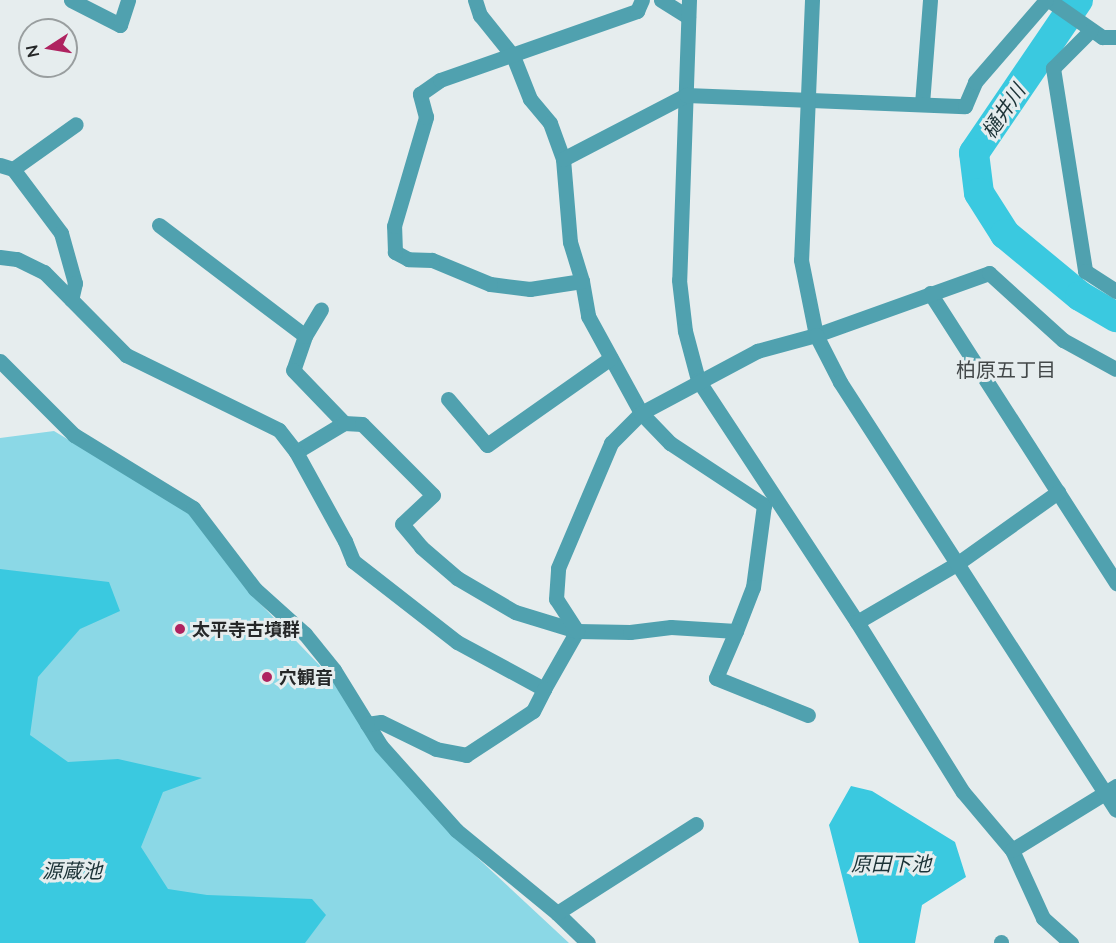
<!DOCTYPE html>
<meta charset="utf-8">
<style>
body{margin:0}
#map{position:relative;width:1116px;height:943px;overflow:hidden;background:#e6edee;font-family:Lato,"Noto Sans JP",sans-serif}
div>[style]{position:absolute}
.green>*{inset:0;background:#8bd8e6}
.water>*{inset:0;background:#3ac9e0}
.river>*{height:30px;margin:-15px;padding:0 15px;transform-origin:15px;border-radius:15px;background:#3ac9e0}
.minor>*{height:15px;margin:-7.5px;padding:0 7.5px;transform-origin:7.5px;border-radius:7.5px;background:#50a1af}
.tertiary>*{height:15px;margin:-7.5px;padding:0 7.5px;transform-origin:7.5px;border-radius:7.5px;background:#50a1af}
.dots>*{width:16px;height:16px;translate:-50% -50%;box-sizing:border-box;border:3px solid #e6edee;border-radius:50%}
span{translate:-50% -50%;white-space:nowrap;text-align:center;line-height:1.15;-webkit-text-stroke:6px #e6edee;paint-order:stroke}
.poi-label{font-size:18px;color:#262829;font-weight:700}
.left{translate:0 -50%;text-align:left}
.water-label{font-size:20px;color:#1b3236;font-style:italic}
.neighbourhood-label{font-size:20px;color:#434849}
.north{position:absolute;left:18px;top:18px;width:60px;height:60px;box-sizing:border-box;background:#e6edee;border:2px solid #999e9f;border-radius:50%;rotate:258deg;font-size:16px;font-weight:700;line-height:24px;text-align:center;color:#262829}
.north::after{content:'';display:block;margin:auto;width:21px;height:27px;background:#af2360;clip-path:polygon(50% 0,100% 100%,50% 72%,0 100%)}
</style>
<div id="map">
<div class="green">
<div style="clip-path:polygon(54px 431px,189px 512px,250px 593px,326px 672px,453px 835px,569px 943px,292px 943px,165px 903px,58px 775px,14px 736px,0 582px,0 438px)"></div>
</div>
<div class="water">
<div style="clip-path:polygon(0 569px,109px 582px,120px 611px,80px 629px,38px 677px,30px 735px,68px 762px,118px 759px,202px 778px,163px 792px,141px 847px,168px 889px,207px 895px,312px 899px,326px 915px,305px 943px,0 943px)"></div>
<div style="clip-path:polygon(851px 786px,872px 791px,955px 842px,966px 877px,922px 905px,915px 943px,859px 943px,829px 825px)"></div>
</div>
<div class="river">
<div style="left:1078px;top:0;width:185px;rotate:124.2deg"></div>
<div style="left:974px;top:153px;width:40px;rotate:82.9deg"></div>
<div style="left:979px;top:193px;width:49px;rotate:57.6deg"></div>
<div style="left:1005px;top:234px;width:97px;rotate:39.6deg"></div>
<div style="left:1080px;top:296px;width:42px;rotate:30.3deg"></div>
</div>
<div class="minor">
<div style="left:71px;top:0;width:55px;rotate:27deg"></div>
<div style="left:120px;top:25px;width:26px;rotate:-72deg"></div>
<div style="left:475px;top:0;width:16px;rotate:72deg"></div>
<div style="left:480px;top:15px;width:53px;rotate:51.2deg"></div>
<div style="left:513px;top:56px;width:46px;rotate:68.4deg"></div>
<div style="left:530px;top:99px;width:31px;rotate:50deg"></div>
<div style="left:550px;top:123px;width:38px;rotate:70deg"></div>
<div style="left:563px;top:159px;width:83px;rotate:85.2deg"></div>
<div style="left:570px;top:242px;width:41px;rotate:72.9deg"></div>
<div style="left:582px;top:281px;width:36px;rotate:80deg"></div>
<div style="left:588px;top:316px;width:111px;rotate:61.3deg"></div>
<div style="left:641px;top:413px;width:42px;rotate:46deg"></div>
<div style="left:670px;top:443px;width:113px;rotate:33.4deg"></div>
<div style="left:764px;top:505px;width:83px;rotate:97.6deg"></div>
<div style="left:753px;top:587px;width:47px;rotate:111.1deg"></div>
<div style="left:661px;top:0;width:32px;rotate:32deg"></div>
<div style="left:689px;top:0;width:280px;rotate:92deg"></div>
<div style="left:679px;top:280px;width:51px;rotate:83.3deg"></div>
<div style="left:685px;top:331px;width:51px;rotate:75.1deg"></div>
<div style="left:698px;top:380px;width:290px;rotate:56.7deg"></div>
<div style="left:857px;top:622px;width:200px;rotate:58.1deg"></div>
<div style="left:963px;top:792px;width:76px;rotate:49.8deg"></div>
<div style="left:1012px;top:850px;width:75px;rotate:65.5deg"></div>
<div style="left:1043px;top:918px;width:38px;rotate:42deg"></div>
<div style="left:1049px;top:0;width:65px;rotate:34.9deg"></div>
<div style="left:1102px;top:37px;width:14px"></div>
<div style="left:1091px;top:30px;width:54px;rotate:135deg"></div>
<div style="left:1053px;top:68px;width:206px;rotate:81deg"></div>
<div style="left:1085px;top:271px;width:37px;rotate:33deg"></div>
<div style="left:922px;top:104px;width:104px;rotate:-85.6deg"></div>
<div style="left:563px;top:159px;width:139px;rotate:-27.5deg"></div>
<div style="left:686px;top:95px;width:279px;rotate:2.3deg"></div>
<div style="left:965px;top:106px;width:26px;rotate:-67deg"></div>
<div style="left:975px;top:82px;width:108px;rotate:-49.1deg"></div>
<div style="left:0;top:165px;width:14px;rotate:17deg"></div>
<div style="left:13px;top:169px;width:80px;rotate:53.1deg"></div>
<div style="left:61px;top:233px;width:52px;rotate:74.4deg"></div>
<div style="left:75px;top:283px;width:17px;rotate:103deg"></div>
<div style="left:13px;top:169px;width:77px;rotate:-35.5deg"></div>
<div style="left:159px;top:225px;width:183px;rotate:37.2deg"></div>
<div style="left:305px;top:336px;width:36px;rotate:109deg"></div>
<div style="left:293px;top:370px;width:74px;rotate:46.1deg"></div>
<div style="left:344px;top:423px;width:56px;rotate:148.9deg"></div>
<div style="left:0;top:257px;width:17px;rotate:7deg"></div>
<div style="left:17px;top:259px;width:30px;rotate:26deg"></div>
<div style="left:44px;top:272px;width:117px;rotate:45.3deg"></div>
<div style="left:126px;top:355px;width:170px;rotate:26.1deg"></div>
<div style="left:279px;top:430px;width:28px;rotate:52deg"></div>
<div style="left:296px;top:452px;width:102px;rotate:61.2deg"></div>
<div style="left:345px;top:541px;width:22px;rotate:68deg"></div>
<div style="left:353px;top:561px;width:132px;rotate:37.9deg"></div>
<div style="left:457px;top:642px;width:99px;rotate:28.4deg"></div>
<div style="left:544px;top:689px;width:67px;rotate:-60.4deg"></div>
<div style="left:577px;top:631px;width:53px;rotate:1.1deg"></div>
<div style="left:630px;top:632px;width:41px;rotate:-7deg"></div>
<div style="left:671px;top:627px;width:65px;rotate:3.5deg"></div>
<div style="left:736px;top:631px;width:51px;rotate:113.1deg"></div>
<div style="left:716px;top:678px;width:99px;rotate:21.9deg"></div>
<div style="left:582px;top:281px;width:53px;rotate:171.3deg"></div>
<div style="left:530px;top:289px;width:40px;rotate:-172.9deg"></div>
<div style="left:490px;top:284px;width:63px;rotate:-157.5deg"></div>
<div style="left:432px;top:260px;width:24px;rotate:-178deg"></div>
<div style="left:408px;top:259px;width:15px;rotate:-152deg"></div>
<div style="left:395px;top:252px;width:26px;rotate:-92deg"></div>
<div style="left:394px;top:226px;width:114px;rotate:-73.6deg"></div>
<div style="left:426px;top:117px;width:24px;rotate:-105deg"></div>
<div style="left:420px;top:94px;width:24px;rotate:-35deg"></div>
<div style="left:440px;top:80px;width:209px;rotate:-19.3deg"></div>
<div style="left:637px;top:11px;width:12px;rotate:-66deg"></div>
<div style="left:930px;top:293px;width:345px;rotate:57.3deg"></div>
<div style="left:305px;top:336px;width:31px;rotate:-59deg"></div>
<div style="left:0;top:361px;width:105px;rotate:45deg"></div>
<div style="left:74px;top:435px;width:140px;rotate:31.5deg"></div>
<div style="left:193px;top:508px;width:102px;rotate:52.6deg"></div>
<div style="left:255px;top:589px;width:67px;rotate:42deg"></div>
<div style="left:305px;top:634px;width:46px;rotate:51.1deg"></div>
<div style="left:334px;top:670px;width:89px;rotate:58.3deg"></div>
<div style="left:381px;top:746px;width:113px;rotate:48.2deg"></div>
<div style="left:456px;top:830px;width:131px;rotate:39.4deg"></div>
<div style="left:557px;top:913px;width:43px;rotate:44.1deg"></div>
<div style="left:448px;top:399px;width:60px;rotate:49.7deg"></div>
<div style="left:487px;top:445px;width:151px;rotate:-35.1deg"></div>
<div style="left:344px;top:423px;width:18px;rotate:3deg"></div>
<div style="left:362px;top:424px;width:100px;rotate:45deg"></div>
<div style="left:433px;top:495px;width:42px;rotate:136.9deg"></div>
<div style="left:402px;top:524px;width:30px;rotate:50deg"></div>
<div style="left:421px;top:547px;width:48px;rotate:40.7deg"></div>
<div style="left:457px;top:578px;width:67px;rotate:30.4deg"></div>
<div style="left:515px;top:612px;width:65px;rotate:17deg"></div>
<div style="left:857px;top:622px;width:117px;rotate:-30.3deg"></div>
<div style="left:958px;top:563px;width:123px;rotate:-35.4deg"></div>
<div style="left:577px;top:631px;width:38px;rotate:-123deg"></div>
<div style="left:556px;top:599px;width:31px;rotate:-86deg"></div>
<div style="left:558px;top:568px;width:136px;rotate:-67deg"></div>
<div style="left:611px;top:443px;width:42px;rotate:-45deg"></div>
<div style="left:641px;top:413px;width:132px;rotate:-28.1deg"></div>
<div style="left:757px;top:351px;width:61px;rotate:-15.2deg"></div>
<div style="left:816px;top:335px;width:184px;rotate:-19.7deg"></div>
<div style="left:989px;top:273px;width:100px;rotate:42.2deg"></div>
<div style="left:1063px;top:340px;width:60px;rotate:28.7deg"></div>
<div style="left:367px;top:724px;width:14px;rotate:-8deg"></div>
<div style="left:381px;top:722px;width:61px;rotate:26.1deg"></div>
<div style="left:436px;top:749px;width:31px;rotate:11deg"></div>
<div style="left:466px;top:755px;width:80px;rotate:-33.3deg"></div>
<div style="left:533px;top:711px;width:25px;rotate:-63deg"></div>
<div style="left:1012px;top:850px;width:122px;rotate:-31.6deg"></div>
<div style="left:557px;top:913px;width:165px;rotate:-32.6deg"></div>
<div style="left:1001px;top:943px;width:1px;rotate:-90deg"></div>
</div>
<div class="tertiary">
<div style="left:812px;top:0;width:260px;rotate:92.4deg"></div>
<div style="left:801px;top:260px;width:76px;rotate:78.7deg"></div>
<div style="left:816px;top:335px;width:53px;rotate:62.9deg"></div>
<div style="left:840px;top:382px;width:509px;rotate:57.18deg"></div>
</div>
<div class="dots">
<div style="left:180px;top:629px;background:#af2360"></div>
<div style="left:267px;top:677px;background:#af2360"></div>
</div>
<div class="poi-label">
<span class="left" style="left:192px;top:629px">太平寺古墳群</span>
<span class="left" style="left:279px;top:677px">穴観音</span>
</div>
<div class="water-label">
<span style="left:1003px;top:111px;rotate:-56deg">樋井川</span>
<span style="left:891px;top:863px">原田下池</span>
<span style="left:72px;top:870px">源蔵池</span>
</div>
<div class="neighbourhood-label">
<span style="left:1006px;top:369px">柏原五丁目</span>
</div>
<div class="north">N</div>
</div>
